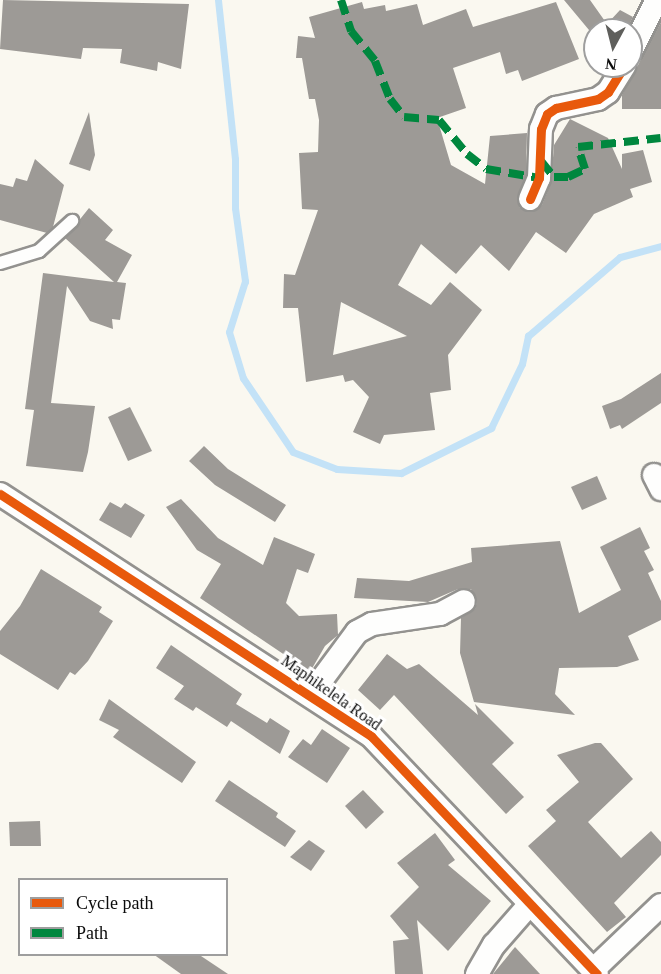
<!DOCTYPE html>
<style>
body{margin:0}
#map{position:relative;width:661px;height:974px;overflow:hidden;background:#faf8f0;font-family:"Times New Roman",serif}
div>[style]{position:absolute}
.stream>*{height:7px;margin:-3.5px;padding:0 3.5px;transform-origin:3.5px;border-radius:3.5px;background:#c3e2f7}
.building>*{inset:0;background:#9d9a96}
.roads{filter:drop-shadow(2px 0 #93928f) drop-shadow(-2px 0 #93928f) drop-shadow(0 2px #93928f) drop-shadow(0 -2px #93928f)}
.service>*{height:12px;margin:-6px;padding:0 6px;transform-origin:6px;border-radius:6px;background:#fefefd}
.minor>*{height:22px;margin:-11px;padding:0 11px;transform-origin:11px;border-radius:11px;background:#fefefd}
.quiet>*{height:8px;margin-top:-4px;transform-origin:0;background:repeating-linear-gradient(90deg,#00873e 0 15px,transparent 0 23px)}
.cycleway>*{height:9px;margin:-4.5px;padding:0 4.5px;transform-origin:4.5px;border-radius:4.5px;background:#e8590c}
span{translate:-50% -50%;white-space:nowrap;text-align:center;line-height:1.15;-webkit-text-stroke:6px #fff;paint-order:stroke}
.street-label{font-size:16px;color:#0c0c0c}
.legend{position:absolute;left:18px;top:878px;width:210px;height:78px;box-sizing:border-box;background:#fff;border:2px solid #9e9e9e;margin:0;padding:8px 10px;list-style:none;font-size:18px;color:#0c0c0c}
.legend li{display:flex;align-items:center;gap:12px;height:30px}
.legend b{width:30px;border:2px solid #9e9e9e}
.north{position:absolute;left:583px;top:18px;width:60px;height:60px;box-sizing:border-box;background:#fff;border:2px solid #9e9e9e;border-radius:50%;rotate:187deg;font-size:16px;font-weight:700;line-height:24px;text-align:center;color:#0c0c0c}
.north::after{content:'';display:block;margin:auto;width:21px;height:27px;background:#5f5f5c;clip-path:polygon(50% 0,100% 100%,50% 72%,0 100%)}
</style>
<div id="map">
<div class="stream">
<div style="left:218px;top:0;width:160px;rotate:83.9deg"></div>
<div style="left:235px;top:159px;width:49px;rotate:90deg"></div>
<div style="left:235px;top:208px;width:74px;rotate:82.2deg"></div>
<div style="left:245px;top:281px;width:53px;rotate:107.4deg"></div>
<div style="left:229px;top:332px;width:48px;rotate:73.1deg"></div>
<div style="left:243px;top:378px;width:89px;rotate:56deg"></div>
<div style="left:293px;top:452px;width:47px;rotate:21.1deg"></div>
<div style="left:337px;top:469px;width:64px;rotate:3.6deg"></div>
<div style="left:401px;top:473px;width:101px;rotate:-26.6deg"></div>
<div style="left:491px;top:428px;width:71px;rotate:-64.2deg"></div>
<div style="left:522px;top:364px;width:29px;rotate:-78deg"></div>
<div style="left:528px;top:336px;width:121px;rotate:-40.7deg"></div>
<div style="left:620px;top:257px;width:42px;rotate:-15deg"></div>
</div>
<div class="building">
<div style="clip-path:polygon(3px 0,189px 4px,181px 69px,158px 62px,157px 71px,120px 63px,122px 49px,83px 48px,81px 59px,0 49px)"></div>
<div style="clip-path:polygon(564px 0,590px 0,607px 24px,620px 10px,633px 17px,627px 30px,589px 30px)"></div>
<div style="clip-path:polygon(evenodd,362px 2px,364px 9px,385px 5px,386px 11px,417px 4px,423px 25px,466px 9px,473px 27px,556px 2px,579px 59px,522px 81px,518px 70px,506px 74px,500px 52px,453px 68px,466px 108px,437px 118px,451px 165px,485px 184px,490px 136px,527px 133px,526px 175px,517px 200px,520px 208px,532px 212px,542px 205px,551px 183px,554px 145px,570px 119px,608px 138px,622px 169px,622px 154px,643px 150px,652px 182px,630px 189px,633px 197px,594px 214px,566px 253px,536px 232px,509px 271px,481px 245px,456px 274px,421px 244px,398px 285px,431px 305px,450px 282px,482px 310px,448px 355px,451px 390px,430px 393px,435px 430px,384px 435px,380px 444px,353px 432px,369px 397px,353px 380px,345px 382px,343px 375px,306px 382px,298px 308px,283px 308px,284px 274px,295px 275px,318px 210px,302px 209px,299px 153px,318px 152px,319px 120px,315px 99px,309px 99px,302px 58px,296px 58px,298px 36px,315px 38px,309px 17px,362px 2px,341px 302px,407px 336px,333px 355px,341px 302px)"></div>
<div style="clip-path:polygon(661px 22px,661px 109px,622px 109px,622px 95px)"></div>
<div style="clip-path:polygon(89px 112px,95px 155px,90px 171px,69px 164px)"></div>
<div style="clip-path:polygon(35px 159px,64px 185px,53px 227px,47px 233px,0 220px,0 184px,13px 187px,16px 178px,27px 181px)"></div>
<div style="clip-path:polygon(89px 208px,113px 230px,105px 240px,132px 255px,117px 282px,126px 283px,120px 320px,112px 319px,113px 329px,90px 321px,67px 286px,51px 403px,95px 406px,88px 452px,83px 472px,26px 466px,34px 410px,25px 409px,43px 273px,114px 282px,65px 238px)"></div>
<div style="clip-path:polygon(661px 373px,661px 403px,622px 429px,620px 425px,610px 429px,602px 406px,621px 399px)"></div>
<div style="clip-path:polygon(130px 407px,152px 451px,128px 461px,108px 417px)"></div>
<div style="clip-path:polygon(204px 446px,228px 469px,286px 505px,275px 522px,215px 485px,189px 461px)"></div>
<div style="clip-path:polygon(597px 476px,607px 499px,582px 510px,571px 487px)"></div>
<div style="clip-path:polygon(181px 499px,218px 538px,263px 565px,274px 537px,315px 554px,308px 573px,297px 569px,286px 603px,299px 616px,337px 614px,338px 635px,325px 646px,310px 672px,200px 598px,221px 564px,197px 550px,166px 507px)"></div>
<div style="clip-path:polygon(110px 502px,121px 508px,125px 503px,145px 515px,131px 538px,99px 520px)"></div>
<div style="clip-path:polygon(640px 527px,650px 548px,644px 551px,654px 570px,648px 573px,661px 601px,661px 620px,628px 636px,639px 660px,617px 667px,559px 668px,555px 694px,575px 715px,474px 702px,460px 653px,461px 618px,475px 609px,477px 602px,471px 589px,458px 589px,428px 602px,354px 598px,357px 578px,409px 581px,472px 562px,471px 548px,560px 541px,579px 613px,621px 590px,600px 547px)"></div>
<div style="clip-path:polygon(41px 569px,102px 607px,99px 612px,113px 621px,88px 661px,75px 675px,70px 672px,58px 690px,0 654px,0 631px,20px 606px)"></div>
<div style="clip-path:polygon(171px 645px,242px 694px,236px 704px,267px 723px,270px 718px,290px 731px,280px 754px,231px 721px,227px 727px,196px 707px,193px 711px,174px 699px,184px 686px,156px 668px)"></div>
<div style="clip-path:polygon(387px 654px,407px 669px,419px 664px,478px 715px,475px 704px,514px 743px,492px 764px,524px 797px,506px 814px,394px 695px,380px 710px,358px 690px)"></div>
<div style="clip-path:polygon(109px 699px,196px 762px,182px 783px,113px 737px,119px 730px,99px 720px)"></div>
<div style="clip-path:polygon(322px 729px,350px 748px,327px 783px,288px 757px,303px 739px,311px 745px)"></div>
<div style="clip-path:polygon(595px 743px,601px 743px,633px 779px,588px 822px,621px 858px,651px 831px,661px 842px,661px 855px,614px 903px,626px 917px,607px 932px,528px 846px,556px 821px,546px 810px,579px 782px,557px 755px)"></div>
<div style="clip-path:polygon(229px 780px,278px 813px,276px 817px,296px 831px,285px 847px,215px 801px)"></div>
<div style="clip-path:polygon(363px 790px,384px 812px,366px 829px,345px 806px)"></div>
<div style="clip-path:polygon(40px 821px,41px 846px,10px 846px,9px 822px)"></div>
<div style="clip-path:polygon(435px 833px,455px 860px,448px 865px,491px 901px,448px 951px,417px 920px,423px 974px,395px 974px,393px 941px,409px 939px,390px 916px,419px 887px,397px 863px)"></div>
<div style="clip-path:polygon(309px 840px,325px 851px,311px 871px,290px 857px)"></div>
<div style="clip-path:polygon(515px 947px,540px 974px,493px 974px)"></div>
<div style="clip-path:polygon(153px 954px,198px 954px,228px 974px,181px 974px)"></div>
</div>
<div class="roads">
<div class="service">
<div style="left:0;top:263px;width:41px;rotate:-17.1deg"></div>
<div style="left:39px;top:251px;width:45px;rotate:-42.3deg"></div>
</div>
<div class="minor">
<div style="left:631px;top:51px;width:57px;rotate:-63deg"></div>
<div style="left:530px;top:199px;width:23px;rotate:-67deg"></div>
<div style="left:539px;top:178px;width:49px;rotate:-87.7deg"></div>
<div style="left:541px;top:129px;width:16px;rotate:-68deg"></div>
<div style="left:547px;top:114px;width:11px;rotate:-34deg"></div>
<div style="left:556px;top:108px;width:43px;rotate:-12.1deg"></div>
<div style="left:598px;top:99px;width:12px;rotate:-35deg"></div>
<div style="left:608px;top:92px;width:31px;rotate:-58deg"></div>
<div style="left:654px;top:475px;width:16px;rotate:63deg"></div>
<div style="left:0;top:494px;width:443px;rotate:33.1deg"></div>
<div style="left:371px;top:736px;width:328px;rotate:46.5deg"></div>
<div style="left:311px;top:694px;width:77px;rotate:-53.4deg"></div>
<div style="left:357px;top:632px;width:17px;rotate:-28deg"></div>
<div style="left:372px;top:624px;width:69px;rotate:-8.4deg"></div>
<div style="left:440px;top:614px;width:27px;rotate:-28deg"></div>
<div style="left:593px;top:970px;width:94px;rotate:-43.7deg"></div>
<div style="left:477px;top:974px;width:34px;rotate:-60deg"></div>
<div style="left:494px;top:945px;width:53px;rotate:-48.8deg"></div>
</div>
</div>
<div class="quiet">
<div style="left:341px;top:0;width:33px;rotate:72deg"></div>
<div style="left:351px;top:31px;width:38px;rotate:51deg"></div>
<div style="left:375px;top:61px;width:41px;rotate:68.5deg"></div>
<div style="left:390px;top:99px;width:23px;rotate:52deg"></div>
<div style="left:404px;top:117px;width:35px;rotate:5deg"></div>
<div style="left:439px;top:120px;width:44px;rotate:50.5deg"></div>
<div style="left:467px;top:154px;width:24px;rotate:38deg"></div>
<div style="left:486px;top:169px;width:54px;rotate:9.6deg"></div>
<div style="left:541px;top:161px;width:21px;rotate:51deg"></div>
<div style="left:554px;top:177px;width:14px"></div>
<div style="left:568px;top:177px;width:19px;rotate:-25deg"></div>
<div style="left:585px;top:169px;width:23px;rotate:-108deg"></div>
<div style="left:578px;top:147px;width:83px;rotate:-6.2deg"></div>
</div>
<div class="cycleway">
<div style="left:530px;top:199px;width:23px;rotate:-67deg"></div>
<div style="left:539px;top:178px;width:49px;rotate:-87.7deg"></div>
<div style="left:541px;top:129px;width:16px;rotate:-68deg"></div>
<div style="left:547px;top:114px;width:11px;rotate:-34deg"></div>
<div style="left:556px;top:108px;width:43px;rotate:-12.1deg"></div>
<div style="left:598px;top:99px;width:12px;rotate:-35deg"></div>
<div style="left:608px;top:92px;width:31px;rotate:-58deg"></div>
<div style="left:0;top:494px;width:443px;rotate:33.1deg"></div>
<div style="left:371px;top:736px;width:328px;rotate:46.5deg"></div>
</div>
<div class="street-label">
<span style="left:331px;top:693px;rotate:35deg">Maphikelela Road</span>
</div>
<ul class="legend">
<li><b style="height:8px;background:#e8590c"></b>Cycle path</li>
<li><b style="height:8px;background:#00873e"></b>Path</li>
</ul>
<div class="north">N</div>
</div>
